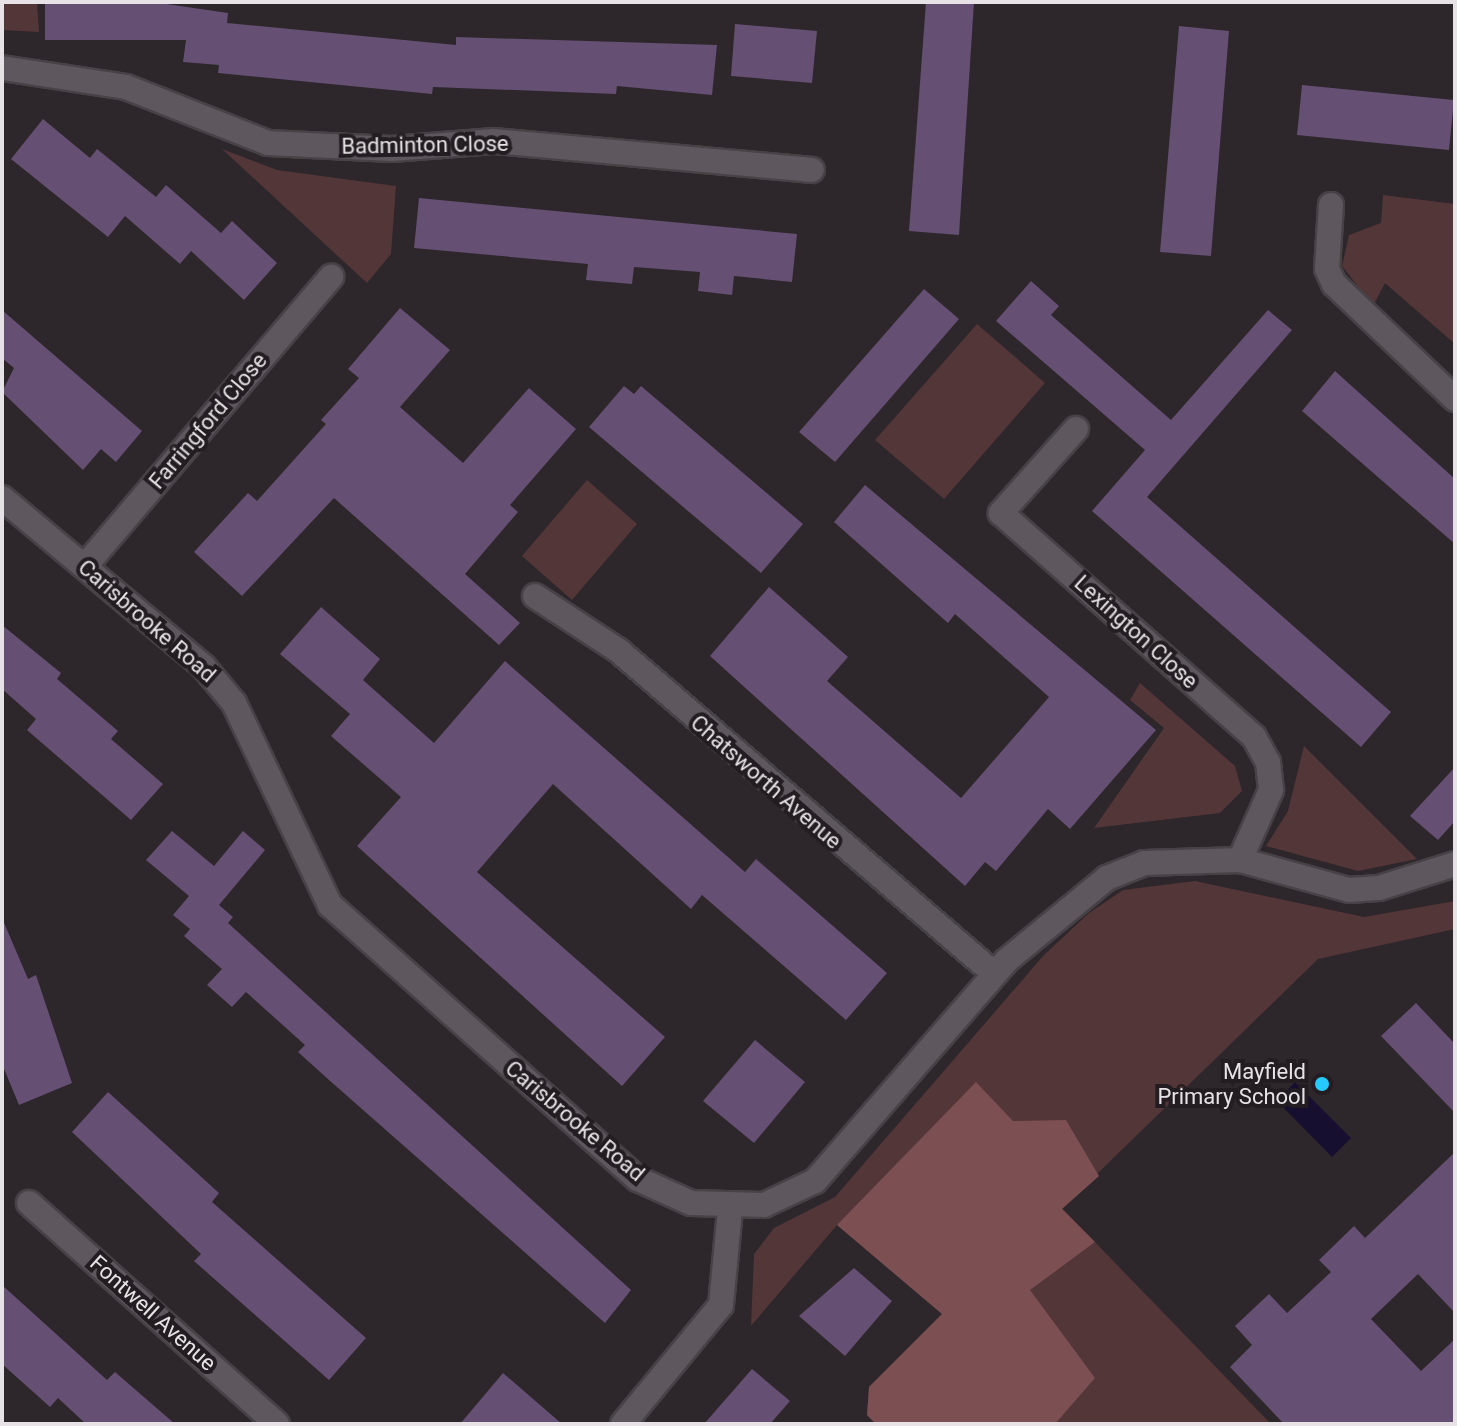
<!DOCTYPE html>
<style>
body{margin:0}
#map{position:relative;width:1457px;height:1426px;overflow:hidden;background:#2d262b;font-family:Roboto,sans-serif}
div>[style]{position:absolute}
.green>*{inset:0;background:#533638}
.forest>*{inset:0;background:#7c4f52}
.water>*{inset:0;background:#160f2f}
.building>*{inset:0;background:#654f72}
.roads{filter:drop-shadow(2px 0 #474246) drop-shadow(-2px 0 #474246) drop-shadow(0 2px #474246) drop-shadow(0 -2px #474246)}
.minor>*{height:24px;margin:-12px;padding:0 12px;transform-origin:12px;border-radius:12px;background:#5e575d}
.dots>*{width:22px;height:22px;translate:-50% -50%;box-sizing:border-box;border:4px solid #231d21;border-radius:50%}
span{translate:-50% -50%;white-space:nowrap;text-align:center;line-height:1.15;-webkit-text-stroke:8px #231d21;paint-order:stroke}
.street-label{font-size:22px;color:#e6e2e5}
.poi-label{font-size:22px;color:#e6e2e5}
.right{translate:-100% -50%;text-align:right}
.frame{position:absolute;inset:0;border:4px solid #e6e2e5;pointer-events:none}
</style>
<div id="map">
<div class="green">
<div style="clip-path:polygon(2px 2px,37px 2px,39px 32px,2px 30px)"></div>
<div style="clip-path:polygon(222px 149px,277px 170px,396px 186px,391px 254px,367px 283px)"></div>
<div style="clip-path:polygon(1383px 195px,1455px 204px,1455px 344px,1385px 283px,1373px 306px,1342px 266px,1349px 235px,1381px 223px)"></div>
<div style="clip-path:polygon(977px 324px,1045px 383px,944px 499px,875px 440px)"></div>
<div style="clip-path:polygon(587px 480px,637px 524px,572px 600px,522px 556px)"></div>
<div style="clip-path:polygon(1140px 683px,1235px 766px,1242px 791px,1220px 813px,1094px 828px,1164px 728px,1130px 700px)"></div>
<div style="clip-path:polygon(1304px 746px,1417px 859px,1358px 871px,1266px 846px,1288px 811px)"></div>
<div style="clip-path:polygon(1195px 881px,1364px 917px,1455px 901px,1455px 929px,1318px 959px,1062px 1208px,1271px 1424px,876px 1424px,867px 1415px,869px 1387px,942px 1314px,837px 1225px,751px 1326px,754px 1254px,774px 1228px,835px 1197px,1044px 955px,1089px 913px,1123px 890px)"></div>
</div>
<div class="forest">
<div style="clip-path:polygon(976px 1082px,1013px 1121px,1066px 1120px,1099px 1176px,1062px 1209px,1095px 1242px,1030px 1290px,1095px 1378px,1055px 1424px,876px 1424px,867px 1415px,869px 1387px,942px 1314px,837px 1225px)"></div>
</div>
<div class="water">
<div style="clip-path:polygon(1295px 1082px,1351px 1138px,1332px 1157px,1277px 1101px)"></div>
</div>
<div class="building">
<div style="clip-path:polygon(45px 2px,153px 2px,228px 13px,227px 23px,456px 45px,456px 37px,717px 45px,712px 95px,617px 86px,616px 94px,433px 87px,432px 94px,218px 73px,219px 65px,183px 62px,186px 40px,45px 40px)"></div>
<div style="clip-path:polygon(926px 2px,974px 2px,959px 235px,909px 231px)"></div>
<div style="clip-path:polygon(735px 24px,817px 31px,812px 83px,731px 76px)"></div>
<div style="clip-path:polygon(1179px 26px,1229px 31px,1211px 256px,1160px 252px)"></div>
<div style="clip-path:polygon(1302px 85px,1454px 100px,1449px 150px,1297px 135px)"></div>
<div style="clip-path:polygon(43px 119px,90px 158px,97px 149px,156px 197px,166px 185px,221px 233px,232px 221px,277px 263px,244px 300px,191px 251px,180px 264px,125px 216px,108px 237px,11px 159px)"></div>
<div style="clip-path:polygon(419px 198px,797px 234px,792px 282px,734px 276px,732px 295px,698px 291px,700px 272px,634px 267px,632px 284px,586px 280px,588px 264px,414px 248px)"></div>
<div style="clip-path:polygon(1031px 281px,1059px 306px,1051px 315px,1171px 420px,1268px 310px,1292px 330px,1147px 497px,1391px 712px,1361px 747px,1092px 511px,1145px 450px,996px 321px)"></div>
<div style="clip-path:polygon(924px 289px,959px 319px,835px 462px,799px 432px)"></div>
<div style="clip-path:polygon(400px 308px,450px 350px,400px 407px,463px 463px,529px 388px,576px 429px,510px 505px,518px 512px,465px 574px,520px 623px,499px 645px,334px 498px,242px 596px,194px 552px,248px 493px,257px 501px,326px 424px,321px 420px,359px 378px,348px 369px)"></div>
<div style="clip-path:polygon(2px 310px,142px 431px,116px 462px,101px 449px,83px 470px,2px 392px,14px 368px,2px 358px)"></div>
<div style="clip-path:polygon(1335px 371px,1455px 479px,1455px 544px,1302px 411px)"></div>
<div style="clip-path:polygon(624px 386px,634px 394px,641px 386px,803px 524px,761px 573px,589px 427px)"></div>
<div style="clip-path:polygon(865px 485px,1156px 730px,1070px 829px,1048px 809px,996px 871px,985px 862px,965px 886px,710px 656px,769px 587px,848px 657px,827px 681px,961px 798px,1049px 697px,955px 614px,948px 623px,834px 522px)"></div>
<div style="clip-path:polygon(321px 607px,380px 659px,363px 680px,434px 743px,505px 661px,745px 872px,756px 859px,887px 973px,846px 1020px,702px 895px,691px 909px,553px 784px,477px 872px,665px 1037px,622px 1086px,357px 846px,401px 797px,331px 736px,350px 714px,280px 654px)"></div>
<div style="clip-path:polygon(2px 625px,61px 673px,57px 679px,118px 731px,111px 739px,163px 784px,131px 820px,27px 730px,36px 719px,2px 689px)"></div>
<div style="clip-path:polygon(1455px 767px,1455px 821px,1438px 840px,1410px 816px)"></div>
<div style="clip-path:polygon(172px 831px,214px 866px,243px 831px,265px 850px,219px 905px,233px 917px,228px 923px,631px 1290px,605px 1323px,329px 1080px,298px 1052px,305px 1045px,246px 992px,232px 1007px,207px 985px,222px 969px,184px 936px,190px 929px,173px 915px,189px 896px,146px 860px)"></div>
<div style="clip-path:polygon(2px 918px,28px 979px,36px 975px,72px 1083px,19px 1105px,2px 1064px)"></div>
<div style="clip-path:polygon(1416px 1003px,1455px 1044px,1455px 1113px,1381px 1036px)"></div>
<div style="clip-path:polygon(755px 1040px,805px 1082px,754px 1143px,703px 1101px)"></div>
<div style="clip-path:polygon(108px 1092px,219px 1193px,212px 1202px,366px 1338px,329px 1380px,194px 1261px,201px 1254px,72px 1132px)"></div>
<div style="clip-path:polygon(1455px 1152px,1455px 1313px,1418px 1274px,1371px 1319px,1421px 1371px,1455px 1339px,1455px 1424px,1284px 1424px,1230px 1367px,1252px 1345px,1235px 1326px,1269px 1294px,1287px 1313px,1331px 1272px,1319px 1260px,1354px 1226px,1365px 1238px)"></div>
<div style="clip-path:polygon(854px 1268px,892px 1301px,845px 1356px,799px 1316px)"></div>
<div style="clip-path:polygon(2px 1285px,107px 1380px,115px 1372px,175px 1424px,86px 1424px,58px 1398px,50px 1407px,2px 1364px)"></div>
<div style="clip-path:polygon(752px 1369px,790px 1401px,770px 1424px,704px 1424px)"></div>
<div style="clip-path:polygon(503px 1373px,562px 1424px,460px 1424px)"></div>
</div>
<div class="roads">
<div class="minor">
<div style="left:2px;top:68px;width:125px;rotate:8.7deg"></div>
<div style="left:126px;top:87px;width:153px;rotate:21.5deg"></div>
<div style="left:268px;top:143px;width:124px;rotate:2.8deg"></div>
<div style="left:392px;top:149px;width:102px;rotate:-4.5deg"></div>
<div style="left:494px;top:141px;width:319px;rotate:5.2deg"></div>
<div style="left:1331px;top:205px;width:64px;rotate:93.6deg"></div>
<div style="left:1327px;top:269px;width:17px;rotate:65deg"></div>
<div style="left:1334px;top:284px;width:167px;rotate:43.5deg"></div>
<div style="left:1076px;top:429px;width:113px;rotate:131.8deg"></div>
<div style="left:1001px;top:513px;width:338px;rotate:41.5deg"></div>
<div style="left:1254px;top:737px;width:29px;rotate:61deg"></div>
<div style="left:1268px;top:762px;width:28px;rotate:84deg"></div>
<div style="left:1271px;top:790px;width:77px;rotate:113.9deg"></div>
<div style="left:2px;top:498px;width:263px;rotate:39.9deg"></div>
<div style="left:204px;top:667px;width:47px;rotate:50.2deg"></div>
<div style="left:234px;top:703px;width:224px;rotate:64.6deg"></div>
<div style="left:330px;top:905px;width:412px;rotate:41.7deg"></div>
<div style="left:638px;top:1179px;width:58px;rotate:24.4deg"></div>
<div style="left:691px;top:1203px;width:73px;rotate:1.6deg"></div>
<div style="left:764px;top:1205px;width:56px;rotate:-25.2deg"></div>
<div style="left:815px;top:1181px;width:291px;rotate:-49deg"></div>
<div style="left:1006px;top:961px;width:131px;rotate:-39.4deg"></div>
<div style="left:1107px;top:878px;width:40px;rotate:-22deg"></div>
<div style="left:1144px;top:863px;width:96px;rotate:-1.8deg"></div>
<div style="left:1240px;top:860px;width:113px;rotate:15.4deg"></div>
<div style="left:1349px;top:890px;width:30px;rotate:-4deg"></div>
<div style="left:1379px;top:888px;width:80px;rotate:-17.5deg"></div>
<div style="left:85px;top:566px;width:380px;rotate:-49.6deg"></div>
<div style="left:535px;top:596px;width:100px;rotate:33.2deg"></div>
<div style="left:619px;top:651px;width:495px;rotate:40.7deg"></div>
<div style="left:29px;top:1203px;width:332px;rotate:41.7deg"></div>
<div style="left:623px;top:1424px;width:154px;rotate:-50.5deg"></div>
<div style="left:721px;top:1305px;width:96px;rotate:-84.6deg"></div>
</div>
</div>
<div class="dots">
<div style="left:1322px;top:1084px;background:#26c9fe"></div>
</div>
<div class="street-label">
<span style="left:425px;top:145px;rotate:-1deg">Badminton Close</span>
<span style="left:208px;top:421px;rotate:-50deg">Farringford Close</span>
<span style="left:147px;top:621px;rotate:41deg">Carisbrooke Road</span>
<span style="left:1136px;top:632px;rotate:42deg">Lexington Close</span>
<span style="left:766px;top:782px;rotate:41deg">Chatsworth Avenue</span>
<span style="left:575px;top:1121px;rotate:40deg">Carisbrooke Road</span>
<span style="left:153px;top:1313px;rotate:42deg">Fontwell Avenue</span>
</div>
<div class="poi-label">
<span class="right" style="left:1306px;top:1084px">Mayfield<br>Primary School</span>
</div>
<div class="frame"></div>
</div>
